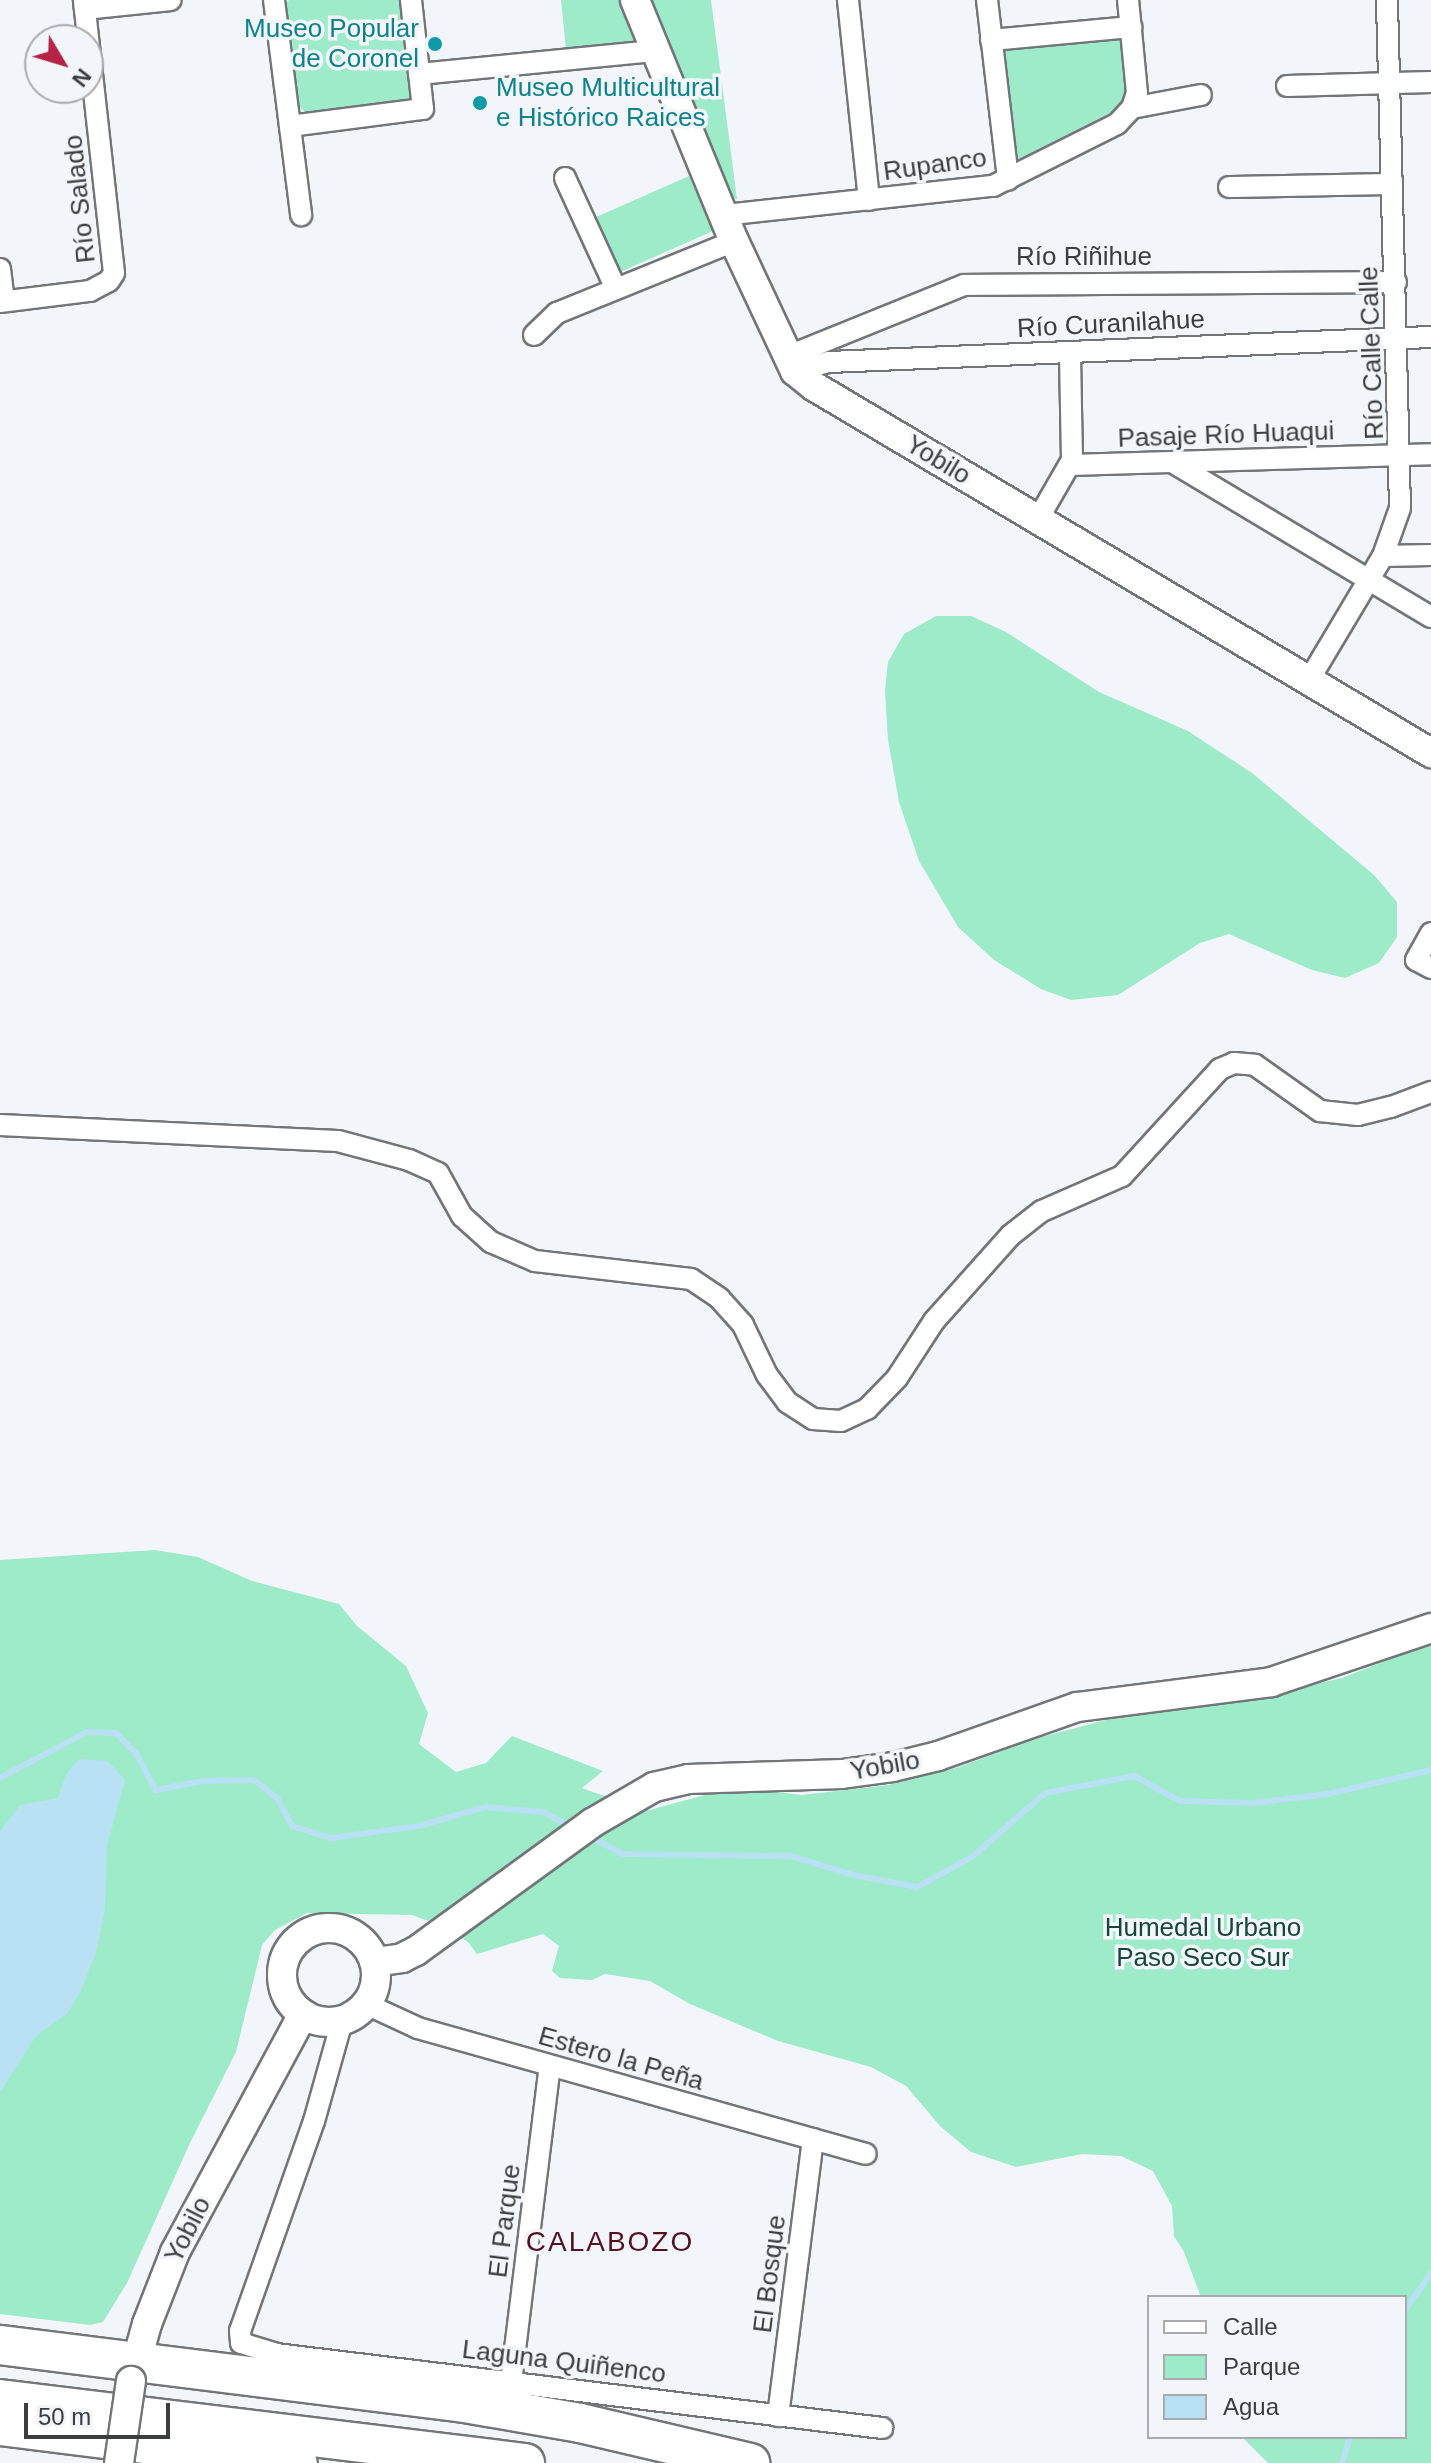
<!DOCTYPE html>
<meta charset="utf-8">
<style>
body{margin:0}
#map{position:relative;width:1431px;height:2463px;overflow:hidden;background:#f2f6fa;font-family:Arial,sans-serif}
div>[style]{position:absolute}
.green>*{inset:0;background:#9debc8}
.water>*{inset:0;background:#b8e1f4}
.stream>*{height:6px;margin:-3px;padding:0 3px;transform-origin:3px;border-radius:3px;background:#b8e1f4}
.roads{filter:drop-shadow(2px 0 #727679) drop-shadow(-2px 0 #727679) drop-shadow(0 2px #727679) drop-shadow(0 -2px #727679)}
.street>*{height:20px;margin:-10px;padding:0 10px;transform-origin:10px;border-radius:10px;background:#fff}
.secondary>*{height:28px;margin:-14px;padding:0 14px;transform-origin:14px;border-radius:14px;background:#fff}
.secondary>.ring{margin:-14px;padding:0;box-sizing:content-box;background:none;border:28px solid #fff;border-radius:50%}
.highway>*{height:38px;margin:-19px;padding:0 19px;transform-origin:19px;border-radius:19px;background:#fff}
.bridges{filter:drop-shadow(2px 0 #727679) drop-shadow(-2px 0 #727679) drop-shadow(0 2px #727679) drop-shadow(0 -2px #727679)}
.secondary-bridge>*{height:28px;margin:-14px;padding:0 14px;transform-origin:14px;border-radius:14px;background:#fff}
.dots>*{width:22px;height:22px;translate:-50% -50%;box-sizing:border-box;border:4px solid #f2f6fa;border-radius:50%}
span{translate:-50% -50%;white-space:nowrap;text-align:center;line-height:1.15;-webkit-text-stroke:7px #f2f6fa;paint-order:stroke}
.culture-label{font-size:26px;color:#0d838f}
.right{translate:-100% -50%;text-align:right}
.left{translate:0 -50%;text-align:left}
.street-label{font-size:26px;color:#3b3d3e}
.park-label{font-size:26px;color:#174835}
.neighbourhood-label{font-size:28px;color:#56101f;letter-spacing:2px}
.legend{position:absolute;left:1147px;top:2295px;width:260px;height:144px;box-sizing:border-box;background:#f2f6fa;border:2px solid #a9acaf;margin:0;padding:10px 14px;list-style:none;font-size:24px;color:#3b3d3e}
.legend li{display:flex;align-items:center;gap:16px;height:40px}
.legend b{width:40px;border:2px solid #a9acaf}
.north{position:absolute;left:24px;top:24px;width:80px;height:80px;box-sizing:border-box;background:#f2f6fa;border:2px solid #a9acaf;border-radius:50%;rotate:128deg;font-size:22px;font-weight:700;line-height:32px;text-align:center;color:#3b3d3e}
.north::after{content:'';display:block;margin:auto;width:28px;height:36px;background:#b52345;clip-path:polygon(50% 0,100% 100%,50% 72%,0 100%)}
.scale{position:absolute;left:24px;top:2403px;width:146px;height:36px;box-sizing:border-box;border:4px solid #3b3d3e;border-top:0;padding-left:10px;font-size:24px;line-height:28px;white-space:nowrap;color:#3b3d3e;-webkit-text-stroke:6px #f2f6fa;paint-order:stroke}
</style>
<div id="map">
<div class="green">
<div style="clip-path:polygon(289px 0,405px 0,415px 95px,406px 105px,310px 115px,295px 105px,283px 6px)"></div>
<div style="clip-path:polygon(561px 0,621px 0,635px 44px,566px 50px)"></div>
<div style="clip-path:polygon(650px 0,711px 0,737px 199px,726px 196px)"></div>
<div style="clip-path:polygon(1119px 37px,1124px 43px,1128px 101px,1120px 108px,1015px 161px,1001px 52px,1004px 46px)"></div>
<div style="clip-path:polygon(689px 176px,713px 231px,618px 273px,594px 218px)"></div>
<div style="clip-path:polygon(936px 616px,971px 616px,1006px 632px,1099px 692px,1188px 731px,1252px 773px,1374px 875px,1397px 902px,1397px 937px,1379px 963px,1345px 978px,1312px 970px,1229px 934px,1200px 943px,1118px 995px,1071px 1000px,1041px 989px,994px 960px,958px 927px,919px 861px,899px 802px,888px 740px,885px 690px,888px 662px,904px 634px)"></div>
<div style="clip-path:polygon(155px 1550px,198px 1557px,252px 1581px,339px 1604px,357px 1626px,406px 1666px,428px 1713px,419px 1744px,456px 1772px,486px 1763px,512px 1736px,603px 1771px,582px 1788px,646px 1811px,734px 1787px,802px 1795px,889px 1785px,959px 1767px,1038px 1738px,1177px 1701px,1251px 1698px,1342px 1678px,1431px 1643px,1431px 2463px,1268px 2463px,1242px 2437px,1405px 2437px,1405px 2297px,1201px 2297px,1184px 2252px,1174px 2236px,1172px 2206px,1153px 2171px,1121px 2156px,1082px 2154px,1016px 2167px,971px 2152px,940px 2126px,906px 2086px,871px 2067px,778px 2041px,690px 2004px,650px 1981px,605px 1974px,592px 1980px,560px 1978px,552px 1971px,559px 1946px,543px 1934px,477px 1954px,468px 1942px,442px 1926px,412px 1915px,307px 1913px,275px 1930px,262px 1945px,236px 2052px,190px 2143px,127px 2283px,103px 2322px,90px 2325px,0 2314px,0 1560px)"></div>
</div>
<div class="water">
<div style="clip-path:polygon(79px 1759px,108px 1761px,125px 1780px,107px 1846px,105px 1910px,96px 1952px,80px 1993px,67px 2014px,36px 2036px,0 2092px,0 1832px,20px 1805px,58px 1798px,66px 1774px)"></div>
</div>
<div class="stream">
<div style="left:0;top:1778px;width:98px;rotate:-27.9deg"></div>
<div style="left:87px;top:1732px;width:29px;rotate:2deg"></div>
<div style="left:116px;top:1733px;width:30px;rotate:46deg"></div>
<div style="left:137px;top:1755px;width:40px;rotate:62deg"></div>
<div style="left:156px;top:1790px;width:48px;rotate:-10.8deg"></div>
<div style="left:203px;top:1781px;width:51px;rotate:-1.1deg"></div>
<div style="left:254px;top:1780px;width:29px;rotate:38deg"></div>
<div style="left:277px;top:1798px;width:32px;rotate:62deg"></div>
<div style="left:292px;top:1826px;width:41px;rotate:17.1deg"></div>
<div style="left:331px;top:1838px;width:89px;rotate:-7.8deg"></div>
<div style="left:419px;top:1826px;width:69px;rotate:-16.1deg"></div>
<div style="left:485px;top:1807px;width:58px;rotate:4.9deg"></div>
<div style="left:543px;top:1812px;width:34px;rotate:28deg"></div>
<div style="left:587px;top:1835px;width:41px;rotate:27.8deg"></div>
<div style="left:623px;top:1854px;width:168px;rotate:0.7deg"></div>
<div style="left:791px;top:1856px;width:66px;rotate:16.8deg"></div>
<div style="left:854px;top:1875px;width:64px;rotate:10.8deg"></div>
<div style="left:917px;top:1887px;width:63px;rotate:-28.6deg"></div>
<div style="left:972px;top:1857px;width:97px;rotate:-41.2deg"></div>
<div style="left:1045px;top:1793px;width:91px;rotate:-10.8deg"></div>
<div style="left:1134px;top:1776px;width:52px;rotate:28.5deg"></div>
<div style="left:1180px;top:1801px;width:73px;rotate:1.6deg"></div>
<div style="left:1253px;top:1803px;width:76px;rotate:-6.8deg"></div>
<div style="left:1328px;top:1794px;width:106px;rotate:-13.1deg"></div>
<div style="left:1405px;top:2310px;width:45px;rotate:-54.9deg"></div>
<div style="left:1342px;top:2463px;width:27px;rotate:-73deg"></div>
</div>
<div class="roads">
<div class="street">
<div style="left:274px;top:0;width:217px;rotate:82.8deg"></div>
<div style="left:848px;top:0;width:201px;rotate:84deg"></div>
<div style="left:987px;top:0;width:181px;rotate:83.3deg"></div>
<div style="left:85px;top:9px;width:86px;rotate:-6deg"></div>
<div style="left:991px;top:40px;width:141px;rotate:-5.3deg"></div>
<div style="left:419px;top:74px;width:236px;rotate:-5.6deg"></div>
<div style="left:1287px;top:86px;width:144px;rotate:-1.6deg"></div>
<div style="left:1132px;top:108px;width:70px;rotate:-10.7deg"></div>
<div style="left:290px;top:126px;width:134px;rotate:-7.3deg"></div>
<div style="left:423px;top:109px;width:110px;rotate:-96.3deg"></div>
<div style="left:565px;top:178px;width:122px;rotate:65.3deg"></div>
<div style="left:1229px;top:187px;width:163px;rotate:-1.1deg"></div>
<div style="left:724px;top:215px;width:271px;rotate:-6.2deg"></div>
<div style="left:993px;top:186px;width:139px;rotate:-26.6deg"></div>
<div style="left:1117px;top:124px;width:22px;rotate:-47deg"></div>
<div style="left:1132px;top:108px;width:16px;rotate:-72deg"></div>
<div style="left:1137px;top:93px;width:93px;rotate:-95.5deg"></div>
<div style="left:0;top:269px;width:32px;rotate:83deg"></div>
<div style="left:0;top:302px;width:91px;rotate:-7deg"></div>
<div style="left:90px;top:291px;width:21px;rotate:-28deg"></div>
<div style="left:109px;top:281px;width:9px;rotate:-58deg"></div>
<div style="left:114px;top:273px;width:275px;rotate:-96.3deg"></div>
<div style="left:534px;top:335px;width:32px;rotate:-44deg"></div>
<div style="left:557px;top:313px;width:191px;rotate:-22.1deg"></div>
<div style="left:786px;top:357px;width:192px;rotate:-22deg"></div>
<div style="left:964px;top:285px;width:432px;rotate:-0.4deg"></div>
<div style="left:795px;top:371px;width:35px;rotate:-15deg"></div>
<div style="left:829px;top:362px;width:603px;rotate:-2.38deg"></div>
<div style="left:1172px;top:462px;width:302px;rotate:30.9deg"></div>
<div style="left:1070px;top:465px;width:361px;rotate:-1.7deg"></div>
<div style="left:1038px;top:519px;width:68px;rotate:-60deg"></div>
<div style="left:1072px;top:460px;width:107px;rotate:-91.1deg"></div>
<div style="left:1383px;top:556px;width:48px;rotate:-1.2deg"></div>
<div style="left:1309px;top:680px;width:144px;rotate:-59.2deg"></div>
<div style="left:1383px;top:556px;width:51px;rotate:-70.5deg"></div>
<div style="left:1400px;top:508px;width:508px;rotate:-91.47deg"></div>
<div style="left:1431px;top:933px;width:31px;rotate:119deg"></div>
<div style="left:1416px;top:960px;width:17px;rotate:28deg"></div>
<div style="left:0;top:1125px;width:338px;rotate:2.7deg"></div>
<div style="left:338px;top:1141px;width:73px;rotate:15deg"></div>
<div style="left:409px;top:1160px;width:32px;rotate:24deg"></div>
<div style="left:438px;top:1173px;width:49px;rotate:60.8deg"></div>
<div style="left:462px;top:1216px;width:39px;rotate:42deg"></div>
<div style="left:491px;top:1242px;width:48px;rotate:23.4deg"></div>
<div style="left:535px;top:1261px;width:157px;rotate:6.6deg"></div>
<div style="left:691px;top:1279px;width:34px;rotate:34deg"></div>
<div style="left:719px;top:1298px;width:36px;rotate:48deg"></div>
<div style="left:743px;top:1325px;width:55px;rotate:64.4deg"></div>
<div style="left:767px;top:1375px;width:34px;rotate:53deg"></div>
<div style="left:787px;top:1402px;width:31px;rotate:33deg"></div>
<div style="left:813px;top:1419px;width:28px;rotate:4deg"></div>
<div style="left:841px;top:1421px;width:29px;rotate:-25deg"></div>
<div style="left:867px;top:1409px;width:43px;rotate:-45.9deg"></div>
<div style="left:897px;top:1378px;width:68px;rotate:-57deg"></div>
<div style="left:934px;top:1321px;width:115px;rotate:-48.2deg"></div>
<div style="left:1011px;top:1235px;width:39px;rotate:-38deg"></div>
<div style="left:1042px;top:1211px;width:87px;rotate:-23.6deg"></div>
<div style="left:1122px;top:1176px;width:145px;rotate:-47.5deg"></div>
<div style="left:1220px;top:1069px;width:15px;rotate:-23deg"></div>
<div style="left:1234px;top:1063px;width:21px;rotate:5deg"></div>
<div style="left:1255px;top:1065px;width:80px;rotate:35.3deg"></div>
<div style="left:1320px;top:1111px;width:38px;rotate:6deg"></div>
<div style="left:1358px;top:1115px;width:34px;rotate:-14deg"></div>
<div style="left:1391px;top:1107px;width:43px;rotate:-20.6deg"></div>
<div style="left:366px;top:2004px;width:57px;rotate:24.8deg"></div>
<div style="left:418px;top:2028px;width:465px;rotate:15.7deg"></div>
<div style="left:342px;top:2021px;width:104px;rotate:105.6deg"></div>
<div style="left:314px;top:2121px;width:223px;rotate:109.4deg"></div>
<div style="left:240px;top:2331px;width:12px;rotate:85deg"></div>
<div style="left:241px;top:2343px;width:37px;rotate:17deg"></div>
<div style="left:276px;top:2354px;width:611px;rotate:6.96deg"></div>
<div style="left:511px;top:2382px;width:318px;rotate:-83deg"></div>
<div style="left:778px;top:2416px;width:279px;rotate:-82.8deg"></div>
</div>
<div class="secondary">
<div style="left:635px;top:0;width:261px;rotate:67.7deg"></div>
<div style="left:734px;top:241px;width:144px;rotate:64.9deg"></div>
<div style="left:795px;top:371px;width:26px;rotate:39deg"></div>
<div style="left:815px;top:387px;width:717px;rotate:30.72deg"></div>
<div class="ring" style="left:282px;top:1928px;width:66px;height:66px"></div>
<div style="left:375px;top:1962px;width:27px;rotate:-8deg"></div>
<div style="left:402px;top:1958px;width:16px;rotate:-27deg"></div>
<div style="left:416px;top:1951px;width:218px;rotate:-36deg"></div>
<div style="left:592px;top:1823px;width:72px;rotate:-30.1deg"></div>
<div style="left:654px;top:1787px;width:35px;rotate:-13deg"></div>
<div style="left:688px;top:1779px;width:154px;rotate:-1.9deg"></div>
<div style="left:842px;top:1774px;width:51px;rotate:-7.8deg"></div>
<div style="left:893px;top:1767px;width:46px;rotate:-13.7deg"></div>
<div style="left:938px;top:1756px;width:147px;rotate:-19.4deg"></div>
<div style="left:1077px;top:1707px;width:196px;rotate:-7.3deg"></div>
<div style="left:1271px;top:1682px;width:169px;rotate:-18.6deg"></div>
<div style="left:132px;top:2378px;width:56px;rotate:-74.5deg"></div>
<div style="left:147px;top:2324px;width:77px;rotate:-68.7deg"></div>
<div style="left:175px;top:2252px;width:270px;rotate:-61.7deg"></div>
</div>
<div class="highway">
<div style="left:0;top:2345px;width:463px;rotate:7.1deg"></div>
<div style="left:459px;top:2402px;width:123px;rotate:9.8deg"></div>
<div style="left:580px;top:2423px;width:175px;rotate:13.2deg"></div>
<div style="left:0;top:2399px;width:529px;rotate:6.95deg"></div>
<div style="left:0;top:2426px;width:300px;rotate:7.1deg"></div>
</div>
</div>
<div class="bridges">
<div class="secondary-bridge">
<div style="left:119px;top:2463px;width:83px;rotate:-81.7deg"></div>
</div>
</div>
<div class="dots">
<div style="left:435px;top:44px;background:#0f9aa8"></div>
<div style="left:480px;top:103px;background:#0f9aa8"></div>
</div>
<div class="culture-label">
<span class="right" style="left:419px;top:44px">Museo Popular<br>de Coronel</span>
<span class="left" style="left:496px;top:103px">Museo Multicultural<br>e Histórico Raices</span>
</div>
<div class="street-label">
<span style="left:935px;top:165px;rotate:-8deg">Rupanco</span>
<span style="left:80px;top:199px;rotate:-96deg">Río Salado</span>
<span style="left:1084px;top:257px">Río Riñihue</span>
<span style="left:1111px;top:324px;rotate:-3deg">Río Curanilahue</span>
<span style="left:1372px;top:353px;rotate:-92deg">Río Calle Calle</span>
<span style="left:1226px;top:435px;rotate:-2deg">Pasaje Río Huaqui</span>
<span style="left:938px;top:460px;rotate:31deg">Yobilo</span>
<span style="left:885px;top:1766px;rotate:-10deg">Yobilo</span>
<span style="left:621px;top:2059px;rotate:16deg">Estero la Peña</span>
<span style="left:505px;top:2221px;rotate:-83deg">El Parque</span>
<span style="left:188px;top:2230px;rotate:-63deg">Yobilo</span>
<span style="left:770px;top:2274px;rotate:-83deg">El Bosque</span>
<span style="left:564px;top:2362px;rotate:7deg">Laguna Quiñenco</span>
</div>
<div class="park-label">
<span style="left:1203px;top:1943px">Humedal Urbano<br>Paso Seco Sur</span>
</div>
<div class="neighbourhood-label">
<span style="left:610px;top:2242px">CALABOZO</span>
</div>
<ul class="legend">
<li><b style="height:10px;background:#fff"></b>Calle</li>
<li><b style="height:22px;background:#9debc8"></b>Parque</li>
<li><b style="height:22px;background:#b8e1f4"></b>Agua</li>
</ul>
<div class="north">N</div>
<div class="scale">50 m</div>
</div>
